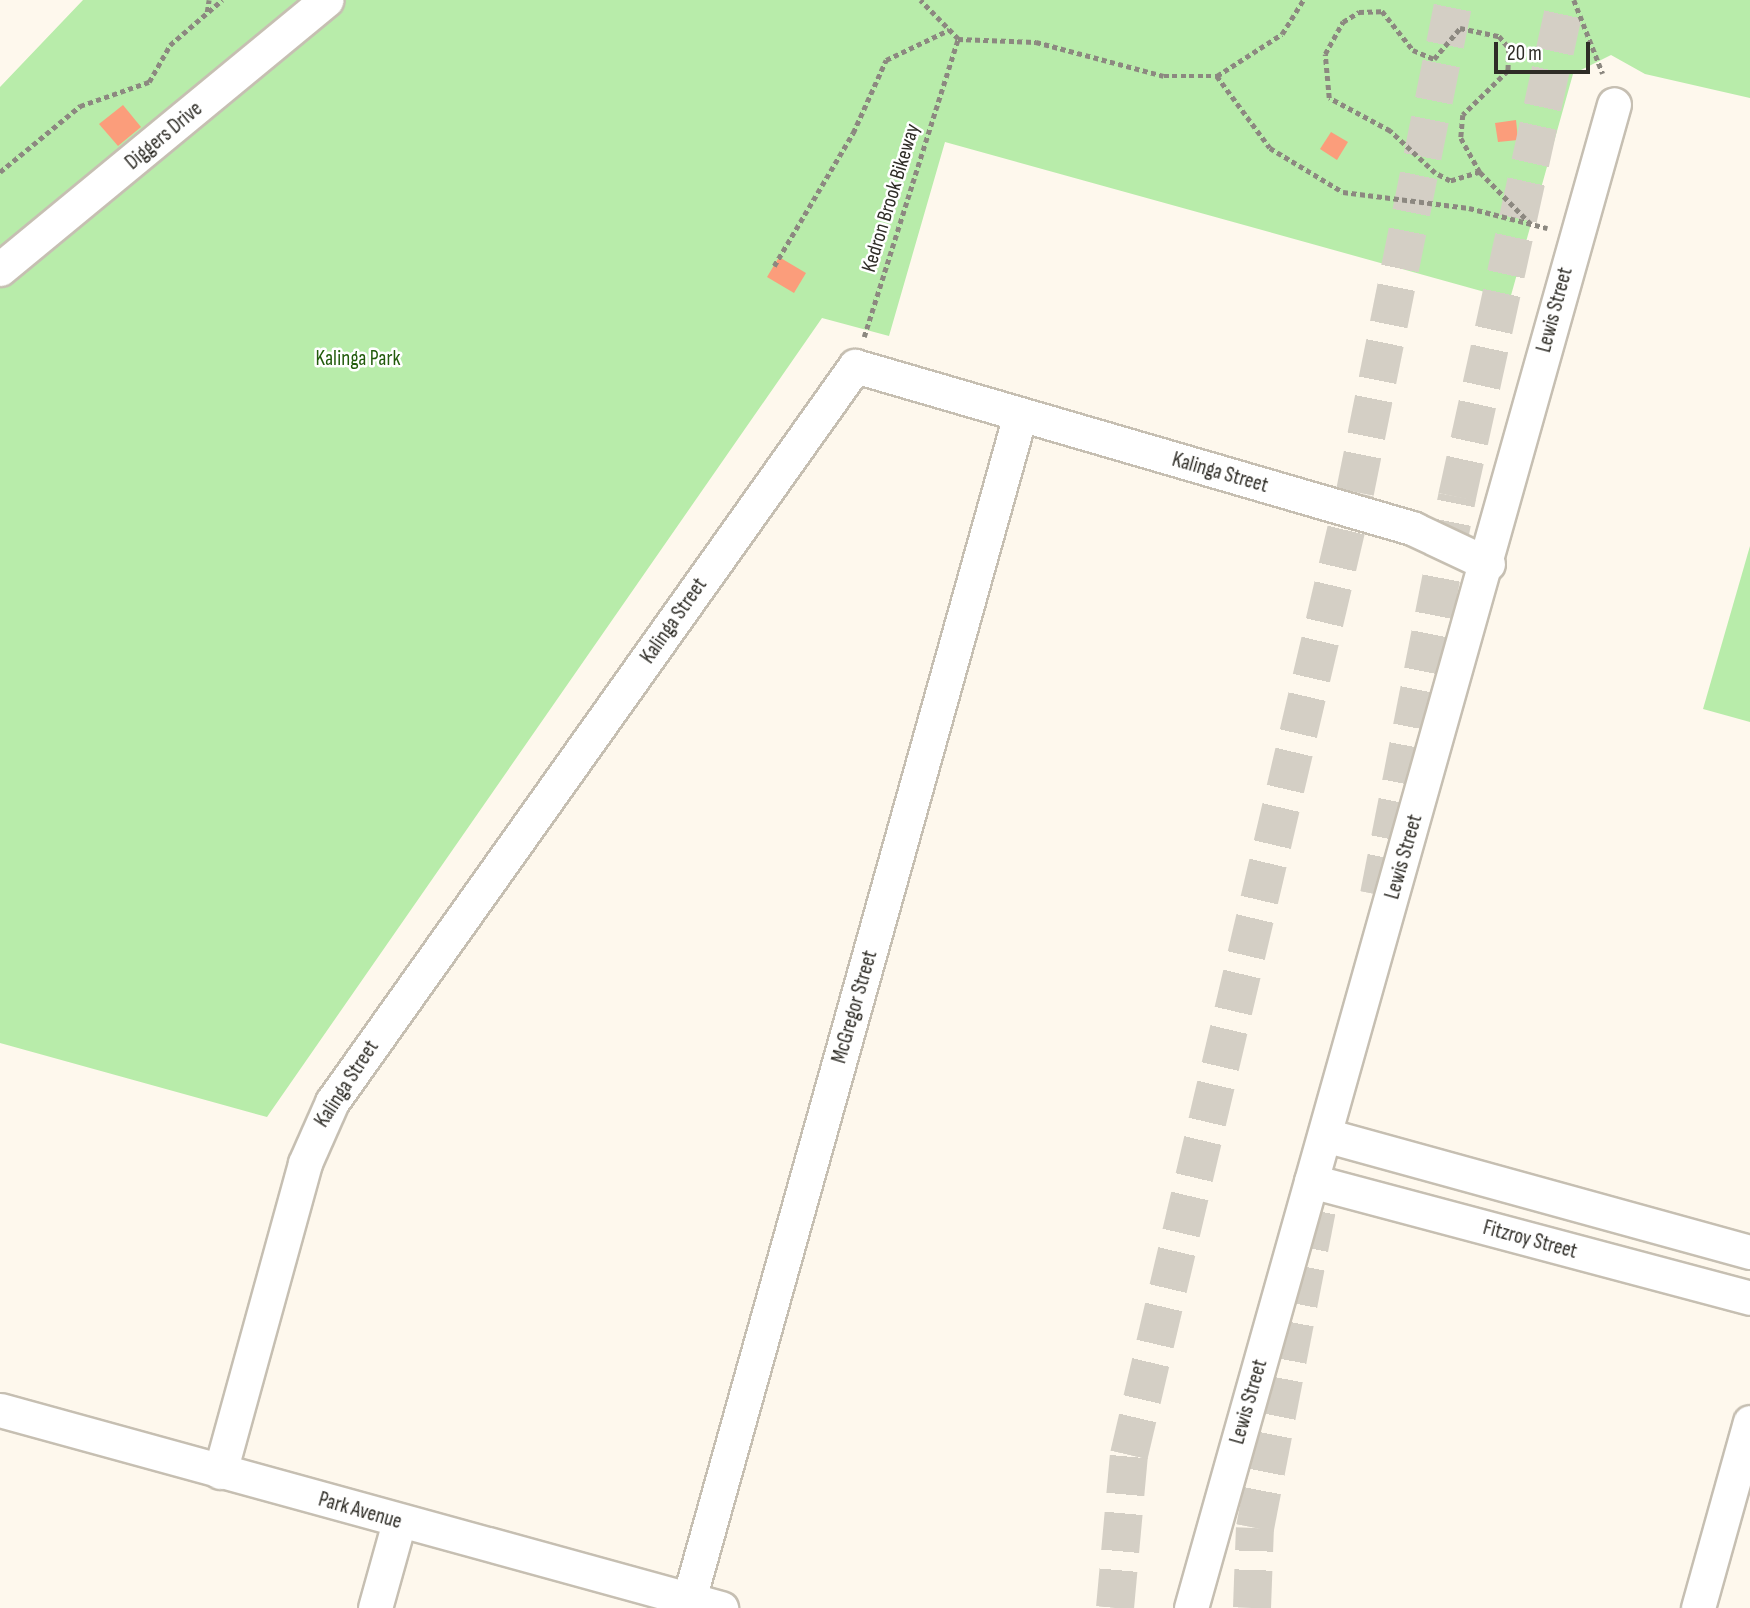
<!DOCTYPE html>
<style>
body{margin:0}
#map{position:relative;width:1750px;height:1608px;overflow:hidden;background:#fef8ed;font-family:"Sofia Sans Condensed",sans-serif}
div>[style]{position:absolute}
.green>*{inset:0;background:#b8ecaa}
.building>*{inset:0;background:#fb9d7b}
.highway-tunnel>*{height:38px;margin-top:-19px;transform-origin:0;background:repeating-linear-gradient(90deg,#d4cfc5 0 38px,transparent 0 57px)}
.path>*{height:4.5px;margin-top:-2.25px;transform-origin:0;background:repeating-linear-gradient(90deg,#8c8880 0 5px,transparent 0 8.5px)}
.roads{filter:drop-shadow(2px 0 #c6bfb2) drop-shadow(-2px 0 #c6bfb2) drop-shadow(0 2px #c6bfb2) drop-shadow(0 -2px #c6bfb2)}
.minor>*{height:33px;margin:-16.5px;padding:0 16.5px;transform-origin:16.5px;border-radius:16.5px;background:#fff}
span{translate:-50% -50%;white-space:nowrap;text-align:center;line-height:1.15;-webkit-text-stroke:5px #fff;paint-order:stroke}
.street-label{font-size:21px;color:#2e2c26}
.park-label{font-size:21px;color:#225b0c}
.scale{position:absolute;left:1494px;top:42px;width:96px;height:32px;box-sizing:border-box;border:4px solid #2e2c26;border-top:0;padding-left:9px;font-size:21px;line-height:24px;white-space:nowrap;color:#2e2c26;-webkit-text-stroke:5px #fff;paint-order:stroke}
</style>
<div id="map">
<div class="green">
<div style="clip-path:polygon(83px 0,1750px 0,1750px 98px,1645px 74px,1611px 55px,1573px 74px,1510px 299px,945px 142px,889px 336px,822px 318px,267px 1117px,0 1043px,0 87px)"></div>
<div style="clip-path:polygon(1750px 546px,1750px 722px,1703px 709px)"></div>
</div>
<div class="building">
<div style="clip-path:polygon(123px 105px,141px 127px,118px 146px,99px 124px)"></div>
<div style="clip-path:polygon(1516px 120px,1518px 140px,1498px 142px,1495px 123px)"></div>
<div style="clip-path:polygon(1331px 132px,1348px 142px,1337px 160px,1320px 149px)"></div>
<div style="clip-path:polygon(779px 257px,806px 273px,794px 293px,767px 277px)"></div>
</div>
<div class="highway-tunnel">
<div style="left:1379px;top:895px;width:406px;rotate:-78.9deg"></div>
<div style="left:1457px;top:497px;width:509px;rotate:-77.63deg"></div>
<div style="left:1115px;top:1608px;width:154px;rotate:-84.8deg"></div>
<div style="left:1129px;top:1455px;width:989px;rotate:-76.79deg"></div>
<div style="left:1355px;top:492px;width:502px;rotate:-78.62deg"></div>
<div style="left:1252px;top:1608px;width:80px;rotate:-87.9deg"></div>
<div style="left:1255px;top:1528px;width:339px;rotate:-79deg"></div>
</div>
<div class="path">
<div style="left:1574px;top:0;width:79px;rotate:68.6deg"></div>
<div style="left:207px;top:12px;width:12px;rotate:-81deg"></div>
<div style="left:958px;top:39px;width:78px;rotate:2.2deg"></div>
<div style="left:1036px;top:42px;width:132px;rotate:14.9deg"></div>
<div style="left:1164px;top:76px;width:53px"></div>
<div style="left:1217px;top:76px;width:77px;rotate:-32.9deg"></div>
<div style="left:1282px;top:34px;width:40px;rotate:-58deg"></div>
<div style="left:1217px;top:76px;width:89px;rotate:53.6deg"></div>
<div style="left:1270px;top:148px;width:85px;rotate:31.1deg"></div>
<div style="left:1343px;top:192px;width:127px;rotate:7.2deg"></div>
<div style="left:1469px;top:208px;width:81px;rotate:14.4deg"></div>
<div style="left:0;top:172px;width:104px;rotate:-39.5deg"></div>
<div style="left:80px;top:106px;width:73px;rotate:-19.2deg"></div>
<div style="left:149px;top:82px;width:43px;rotate:-60.4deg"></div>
<div style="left:170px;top:45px;width:69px;rotate:-40.9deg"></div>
<div style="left:1480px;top:172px;width:31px;rotate:163deg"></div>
<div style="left:1450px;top:181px;width:17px;rotate:-152deg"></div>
<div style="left:1435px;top:173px;width:62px;rotate:-137deg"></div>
<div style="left:1390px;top:131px;width:69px;rotate:-151.6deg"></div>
<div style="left:1329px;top:98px;width:44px;rotate:-95.2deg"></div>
<div style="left:1325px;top:54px;width:37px;rotate:-61deg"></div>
<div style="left:1343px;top:22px;width:19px;rotate:-32deg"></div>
<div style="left:1359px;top:12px;width:23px;rotate:-2deg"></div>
<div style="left:1382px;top:11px;width:50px;rotate:51.5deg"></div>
<div style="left:1413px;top:50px;width:23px;rotate:23deg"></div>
<div style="left:1434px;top:59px;width:40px;rotate:-50deg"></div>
<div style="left:1460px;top:28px;width:40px;rotate:12deg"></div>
<div style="left:1499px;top:36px;width:16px;rotate:50deg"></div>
<div style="left:1509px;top:48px;width:23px;rotate:92deg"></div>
<div style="left:1508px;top:71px;width:63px;rotate:135.6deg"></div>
<div style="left:1463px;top:115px;width:23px;rotate:95deg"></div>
<div style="left:1461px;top:138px;width:39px;rotate:61deg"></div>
<div style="left:1480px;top:172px;width:73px;rotate:45.6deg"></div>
<div style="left:774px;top:266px;width:155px;rotate:-59.3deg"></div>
<div style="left:853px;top:133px;width:80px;rotate:-65.7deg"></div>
<div style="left:886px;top:60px;width:70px;rotate:-25.5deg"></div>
<div style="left:864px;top:337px;width:312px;rotate:-72.5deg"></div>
<div style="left:958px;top:39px;width:54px;rotate:-134.3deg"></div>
</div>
<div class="roads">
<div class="minor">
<div style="left:0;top:269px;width:423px;rotate:-39.5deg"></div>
<div style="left:1325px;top:1135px;width:441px;rotate:15.4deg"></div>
<div style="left:1311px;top:1181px;width:454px;rotate:14.9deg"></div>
<div style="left:0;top:1410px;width:748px;rotate:15.36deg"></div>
<div style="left:220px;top:1472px;width:320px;rotate:-74.6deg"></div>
<div style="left:305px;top:1163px;width:67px;rotate:-66.1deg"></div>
<div style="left:332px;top:1102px;width:903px;rotate:-54.6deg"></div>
<div style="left:855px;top:366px;width:580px;rotate:16.22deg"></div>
<div style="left:1412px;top:528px;width:84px;rotate:25.3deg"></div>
<div style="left:689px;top:1599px;width:1229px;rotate:-74.38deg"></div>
<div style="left:375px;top:1608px;width:89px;rotate:-74.4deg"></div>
<div style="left:1191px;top:1608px;width:1562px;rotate:-74.29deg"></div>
<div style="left:1698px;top:1608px;width:193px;rotate:-74.4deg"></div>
</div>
</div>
<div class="street-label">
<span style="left:164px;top:136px;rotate:-40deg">Diggers Drive</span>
<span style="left:891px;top:198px;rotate:-73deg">Kedron Brook Bikeway</span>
<span style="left:1555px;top:310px;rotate:-75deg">Lewis Street</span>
<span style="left:1220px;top:473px;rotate:16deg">Kalinga Street</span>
<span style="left:674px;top:621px;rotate:-55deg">Kalinga Street</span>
<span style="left:1404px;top:857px;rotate:-74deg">Lewis Street</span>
<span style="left:855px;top:1007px;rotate:-74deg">McGregor Street</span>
<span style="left:347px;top:1084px;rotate:-57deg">Kalinga Street</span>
<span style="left:1530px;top:1240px;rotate:15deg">Fitzroy Street</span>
<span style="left:1249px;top:1402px;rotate:-74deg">Lewis Street</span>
<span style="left:360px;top:1511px;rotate:16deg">Park Avenue</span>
</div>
<div class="park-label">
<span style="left:358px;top:359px">Kalinga Park</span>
</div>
<div class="scale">20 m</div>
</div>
